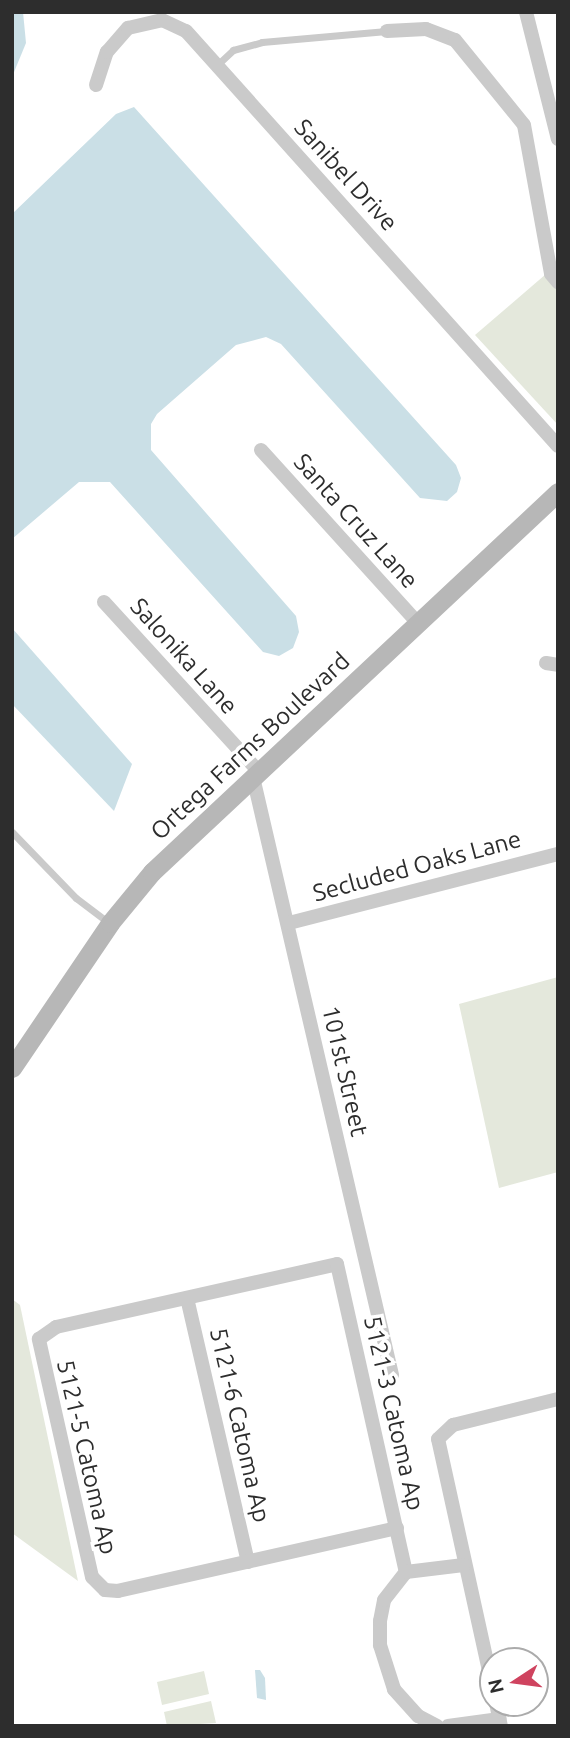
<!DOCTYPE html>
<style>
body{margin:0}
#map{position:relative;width:570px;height:1738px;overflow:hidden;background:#fff;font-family:Ubuntu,sans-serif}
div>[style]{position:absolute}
.green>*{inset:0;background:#e4e8dc}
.water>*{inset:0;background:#cadfe6}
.lane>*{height:7px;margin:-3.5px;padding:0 3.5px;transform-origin:3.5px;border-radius:3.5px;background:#cacaca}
.street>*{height:14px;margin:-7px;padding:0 7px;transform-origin:7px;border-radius:7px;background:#cacaca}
.secondary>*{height:19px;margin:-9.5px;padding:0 9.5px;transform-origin:9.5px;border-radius:9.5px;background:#b7b7b7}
span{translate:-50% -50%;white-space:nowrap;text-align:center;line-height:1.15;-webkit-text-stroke:7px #fff;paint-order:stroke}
.street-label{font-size:24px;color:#2d2d2d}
.frame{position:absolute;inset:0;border:14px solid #2d2d2d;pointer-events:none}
.north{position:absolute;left:479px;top:1647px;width:70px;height:70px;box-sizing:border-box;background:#fff;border:2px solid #ababab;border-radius:50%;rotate:257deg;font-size:19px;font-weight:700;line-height:28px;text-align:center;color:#2d2d2d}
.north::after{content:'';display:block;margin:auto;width:24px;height:32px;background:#cf435f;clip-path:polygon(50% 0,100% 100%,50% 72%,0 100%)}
</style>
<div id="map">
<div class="green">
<div style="clip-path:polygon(546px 274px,558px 292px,558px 425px,475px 335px)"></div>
<div style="clip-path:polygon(558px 977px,558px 1172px,499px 1188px,459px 1004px)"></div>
<div style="clip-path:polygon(12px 1299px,20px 1305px,78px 1581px,12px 1533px)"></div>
<div style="clip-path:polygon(204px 1671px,209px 1694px,162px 1705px,157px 1682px)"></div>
<div style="clip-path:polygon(211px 1701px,216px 1723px,167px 1726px,164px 1712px)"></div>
</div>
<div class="water">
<div style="clip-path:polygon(12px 12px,23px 12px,26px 43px,12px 77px)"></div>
<div style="clip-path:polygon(134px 107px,456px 465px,461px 478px,457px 492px,447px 501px,420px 498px,281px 344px,266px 337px,236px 345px,157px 414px,151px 424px,151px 450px,296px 616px,299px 632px,293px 648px,279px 656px,263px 652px,110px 482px,79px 482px,12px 539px,12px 214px,116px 114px)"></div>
<div style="clip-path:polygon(12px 628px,132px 764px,114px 811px,12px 704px)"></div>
<div style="clip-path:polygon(255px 1670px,260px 1670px,265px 1678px,266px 1700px,257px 1698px)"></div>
</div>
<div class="lane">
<div style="left:217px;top:65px;width:22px;rotate:-43deg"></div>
<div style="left:233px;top:50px;width:30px;rotate:-15deg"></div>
<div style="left:262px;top:42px;width:125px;rotate:-5deg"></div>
<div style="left:12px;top:832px;width:92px;rotate:45.9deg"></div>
<div style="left:76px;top:898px;width:41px;rotate:37.1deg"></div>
</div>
<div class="street">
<div style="left:526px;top:12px;width:131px;rotate:75.9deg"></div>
<div style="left:387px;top:31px;width:39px;rotate:-3deg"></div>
<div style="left:426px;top:29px;width:31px;rotate:21deg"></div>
<div style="left:455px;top:40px;width:109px;rotate:50.9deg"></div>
<div style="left:524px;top:125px;width:151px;rotate:79.7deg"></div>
<div style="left:551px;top:274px;width:11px;rotate:49deg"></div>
<div style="left:96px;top:85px;width:35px;rotate:-72deg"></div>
<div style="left:107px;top:52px;width:32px;rotate:-49deg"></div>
<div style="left:128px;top:28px;width:35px;rotate:-13deg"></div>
<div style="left:162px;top:20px;width:26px;rotate:25deg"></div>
<div style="left:186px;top:31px;width:557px;rotate:48.13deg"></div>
<div style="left:261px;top:450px;width:234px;rotate:47.8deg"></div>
<div style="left:104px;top:602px;width:230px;rotate:47.6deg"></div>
<div style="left:546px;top:663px;width:12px;rotate:9deg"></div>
<div style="left:253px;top:777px;width:614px;rotate:76.91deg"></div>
<div style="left:289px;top:923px;width:278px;rotate:-14.4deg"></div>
<div style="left:187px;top:1298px;width:271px;rotate:77deg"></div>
<div style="left:397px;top:1528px;width:286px;rotate:167.3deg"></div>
<div style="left:118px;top:1591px;width:13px;rotate:-176deg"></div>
<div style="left:105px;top:1590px;width:18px;rotate:-135deg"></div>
<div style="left:92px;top:1577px;width:244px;rotate:-102.6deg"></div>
<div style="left:39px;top:1339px;width:21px;rotate:-35deg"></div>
<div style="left:56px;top:1327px;width:288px;rotate:-12.6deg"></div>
<div style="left:337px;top:1264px;width:316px;rotate:77.4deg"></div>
<div style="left:493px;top:1689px;width:256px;rotate:-102.4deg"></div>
<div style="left:438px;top:1439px;width:21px;rotate:-43deg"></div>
<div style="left:453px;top:1425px;width:108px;rotate:-13.9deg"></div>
<div style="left:496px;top:1703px;width:24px;rotate:78deg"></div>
<div style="left:437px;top:1726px;width:21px;rotate:-152deg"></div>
<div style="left:418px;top:1716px;width:36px;rotate:-132deg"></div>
<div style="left:394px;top:1689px;width:46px;rotate:-107.7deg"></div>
<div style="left:380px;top:1645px;width:24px;rotate:-90deg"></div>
<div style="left:380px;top:1621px;width:21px;rotate:-79deg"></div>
<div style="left:384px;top:1600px;width:36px;rotate:-52deg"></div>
<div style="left:406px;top:1572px;width:58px;rotate:-6.9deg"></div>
<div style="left:448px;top:1726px;width:52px;rotate:-7.7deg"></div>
</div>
<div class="secondary">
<div style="left:12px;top:1068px;width:175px;rotate:-55.9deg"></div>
<div style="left:110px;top:923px;width:66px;rotate:-50.5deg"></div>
<div style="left:152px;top:872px;width:556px;rotate:-43.11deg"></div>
</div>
<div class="street-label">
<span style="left:346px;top:175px;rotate:48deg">Sanibel Drive</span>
<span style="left:356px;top:521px;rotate:48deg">Santa Cruz Lane</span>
<span style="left:184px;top:656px;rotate:48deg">Salonika Lane</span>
<span style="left:250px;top:746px;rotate:-43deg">Ortega Farms Boulevard</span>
<span style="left:417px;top:866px;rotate:-15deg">Secluded Oaks Lane</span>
<span style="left:345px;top:1071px;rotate:77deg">101st Street</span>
<span style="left:394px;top:1413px;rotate:77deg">5121-3 Catoma Ap</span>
<span style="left:240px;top:1425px;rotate:77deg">5121-6 Catoma Ap</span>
<span style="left:87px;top:1457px;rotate:77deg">5121-5 Catoma Ap</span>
</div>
<div class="frame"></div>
<div class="north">N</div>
</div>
